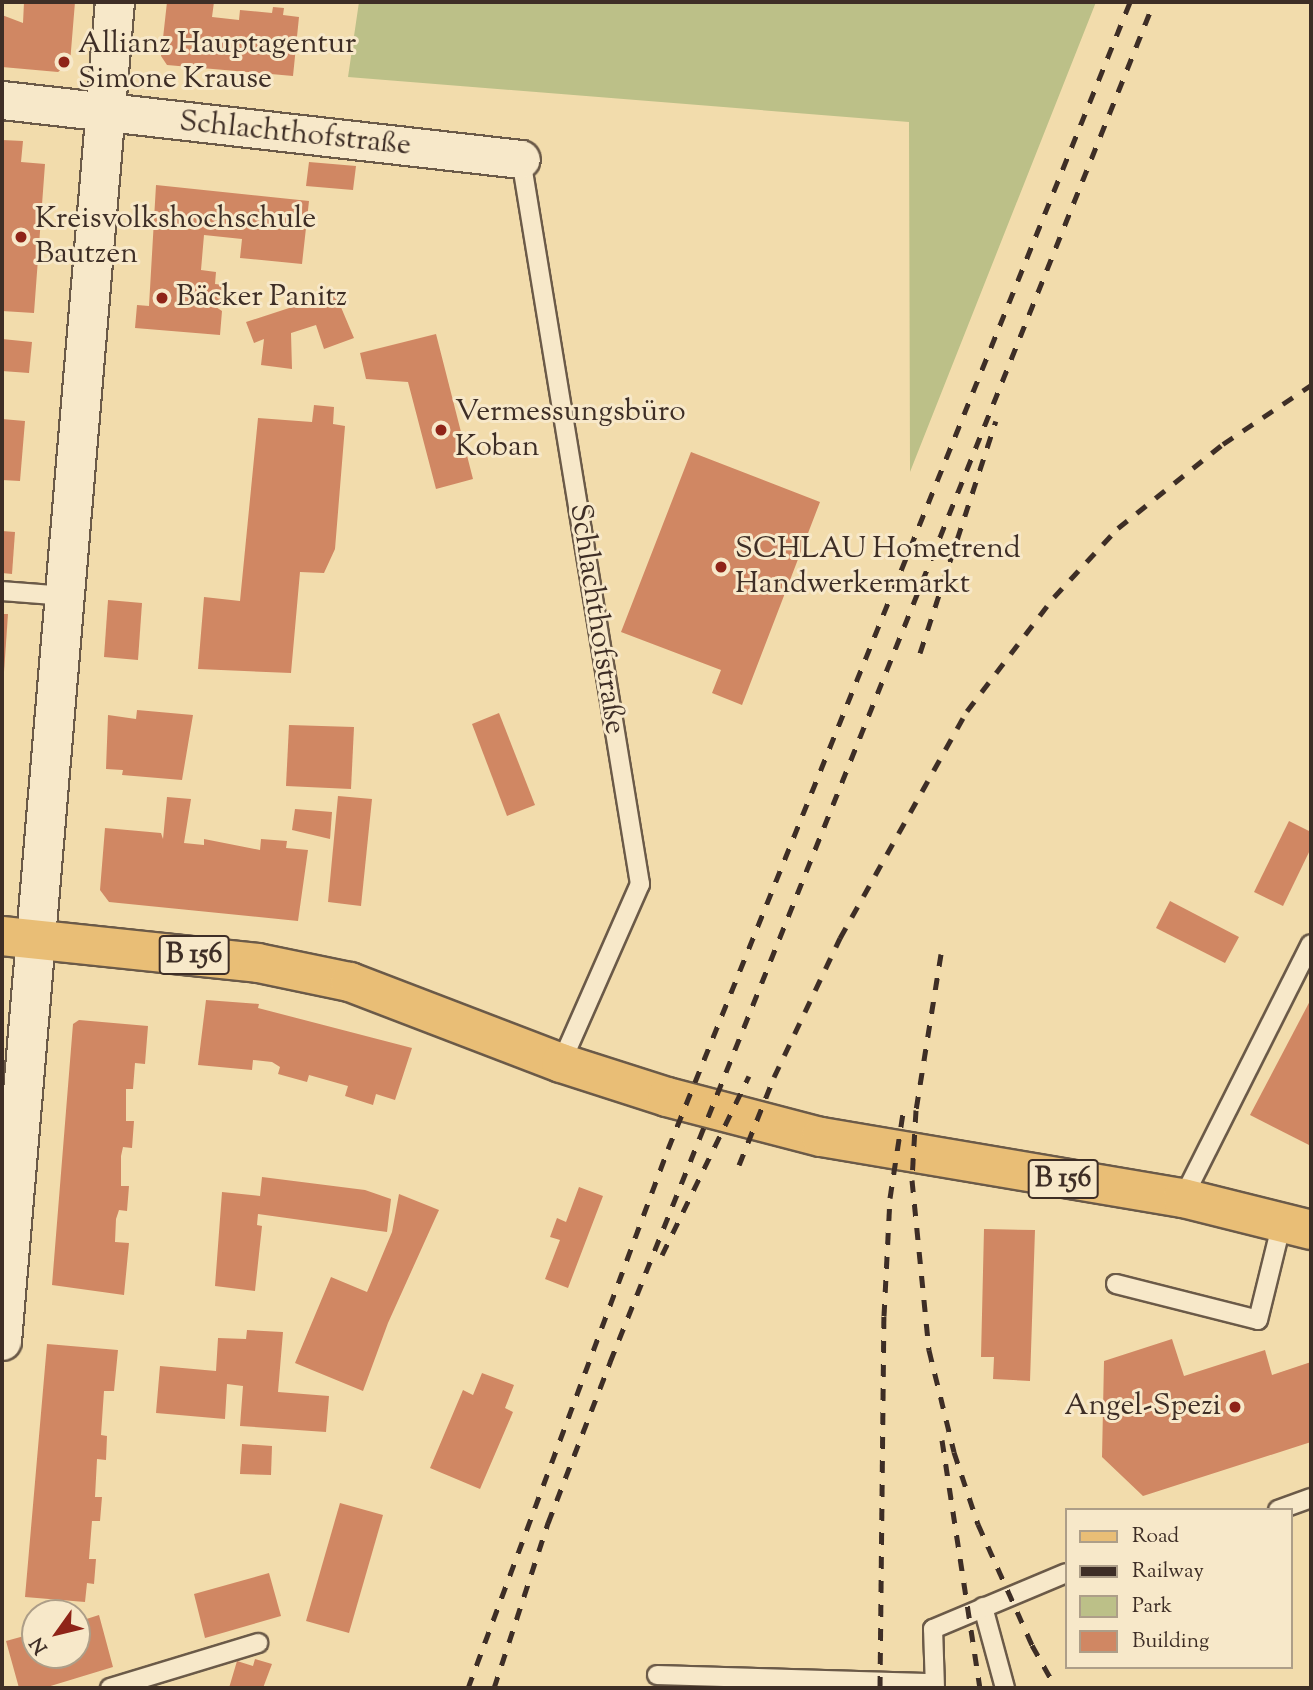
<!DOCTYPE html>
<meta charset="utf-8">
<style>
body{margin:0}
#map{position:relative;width:1313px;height:1690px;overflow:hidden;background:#f2dcac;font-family:"Sorts Mill Goudy",serif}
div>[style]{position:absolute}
.green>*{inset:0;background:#bcc088}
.building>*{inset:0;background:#d08763}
.roads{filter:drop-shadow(2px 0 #6b5a48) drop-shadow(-2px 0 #6b5a48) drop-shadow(0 2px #6b5a48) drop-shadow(0 -2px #6b5a48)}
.service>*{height:18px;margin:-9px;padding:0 9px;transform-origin:9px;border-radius:9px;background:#f7e8c9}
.minor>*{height:37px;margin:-18.5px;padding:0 18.5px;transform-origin:18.5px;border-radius:18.5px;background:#f7e8c9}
.tertiary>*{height:38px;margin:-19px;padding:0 19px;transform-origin:19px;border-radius:19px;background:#f7e8c9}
.primary>*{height:38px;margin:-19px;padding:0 19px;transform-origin:19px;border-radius:19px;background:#e9be76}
.rail>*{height:5px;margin-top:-2.5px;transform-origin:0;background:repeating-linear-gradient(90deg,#3e2e26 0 12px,transparent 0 24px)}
.dots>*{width:19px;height:19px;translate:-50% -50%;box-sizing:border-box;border:4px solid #f7e8c9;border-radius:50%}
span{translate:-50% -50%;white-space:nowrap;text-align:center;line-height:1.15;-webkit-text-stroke:6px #f7e8c9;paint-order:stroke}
.shield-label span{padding:2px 5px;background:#f7e8c9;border:2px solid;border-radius:5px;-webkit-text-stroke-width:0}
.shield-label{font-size:28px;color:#3e2e26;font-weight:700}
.poi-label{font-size:30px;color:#3e2e26}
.left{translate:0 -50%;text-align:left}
.right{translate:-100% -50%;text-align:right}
.street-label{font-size:30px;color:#3e2e26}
.frame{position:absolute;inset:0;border:4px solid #3e2e26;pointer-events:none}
.legend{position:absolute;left:1065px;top:1508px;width:228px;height:161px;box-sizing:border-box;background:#f7e8c9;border:2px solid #ad9e88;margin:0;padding:9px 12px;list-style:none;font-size:21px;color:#3e2e26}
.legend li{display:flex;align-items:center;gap:14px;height:35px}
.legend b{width:35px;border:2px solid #ad9e88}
.north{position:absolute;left:21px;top:1599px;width:70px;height:70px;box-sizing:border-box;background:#f7e8c9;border:2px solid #ad9e88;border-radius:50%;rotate:236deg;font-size:19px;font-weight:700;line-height:28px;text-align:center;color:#3e2e26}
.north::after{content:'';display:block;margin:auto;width:24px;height:32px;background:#8f2418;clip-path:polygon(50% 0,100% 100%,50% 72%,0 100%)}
</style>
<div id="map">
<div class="green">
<div style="clip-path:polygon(359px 2px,1096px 2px,910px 472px,909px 122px,348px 77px)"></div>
</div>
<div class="building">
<div style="clip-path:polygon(24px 2px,75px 2px,70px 63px,58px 72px,2px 67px,2px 15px,23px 23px)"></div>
<div style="clip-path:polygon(167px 2px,214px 2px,212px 17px,239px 20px,240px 10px,272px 13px,273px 7px,284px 8px,283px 15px,299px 17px,293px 76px,167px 65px,161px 56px)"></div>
<div style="clip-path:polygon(2px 140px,23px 141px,21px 162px,45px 164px,34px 313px,2px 311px)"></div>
<div style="clip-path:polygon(309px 162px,356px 166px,353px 190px,306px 186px)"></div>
<div style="clip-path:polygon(156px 185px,309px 201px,302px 264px,240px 258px,242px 239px,204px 235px,201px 270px,216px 272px,215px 284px,224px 285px,223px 299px,213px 305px,222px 311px,220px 335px,135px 328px,137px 305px,149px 306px)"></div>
<div style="clip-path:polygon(335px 293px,354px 338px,324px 349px,316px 325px,291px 333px,292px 369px,261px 365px,264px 339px,254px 343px,246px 322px)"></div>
<div style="clip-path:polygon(436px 334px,473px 479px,436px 489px,408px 382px,366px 379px,360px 353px)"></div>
<div style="clip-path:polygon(2px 339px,32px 342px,29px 373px,2px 371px)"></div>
<div style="clip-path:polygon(314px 405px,334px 407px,333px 424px,345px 426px,335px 549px,324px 573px,300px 572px,291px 673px,198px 669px,204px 597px,240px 601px,258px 418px,312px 422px)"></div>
<div style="clip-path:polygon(2px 419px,25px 421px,20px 481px,2px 480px)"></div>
<div style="clip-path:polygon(691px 452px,820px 502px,742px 705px,712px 693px,721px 670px,621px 632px)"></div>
<div style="clip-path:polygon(2px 531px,15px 532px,12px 574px,2px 573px)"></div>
<div style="clip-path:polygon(108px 600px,142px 603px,138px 660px,104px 657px)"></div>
<div style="clip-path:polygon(2px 614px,8px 614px,4px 672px,2px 672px)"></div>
<div style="clip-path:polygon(137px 710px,193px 715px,182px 780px,122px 775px,123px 770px,106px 769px,108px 715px,136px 719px)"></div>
<div style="clip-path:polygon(499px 713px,535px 805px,507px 816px,472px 724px)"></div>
<div style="clip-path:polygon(289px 725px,354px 727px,351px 789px,286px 786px)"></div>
<div style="clip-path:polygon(338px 796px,372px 799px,361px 906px,328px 902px)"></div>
<div style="clip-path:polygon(167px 797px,191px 799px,184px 843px,204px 845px,204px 839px,260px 850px,261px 839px,287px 841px,286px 848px,308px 850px,298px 921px,109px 902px,100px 890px,105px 828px,161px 833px,163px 839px)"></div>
<div style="clip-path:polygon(295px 809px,332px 812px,330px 839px,292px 830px)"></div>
<div style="clip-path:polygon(1289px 821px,1311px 832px,1311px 848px,1283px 906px,1254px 892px)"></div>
<div style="clip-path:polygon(1170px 901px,1239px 937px,1225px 963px,1156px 928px)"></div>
<div style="clip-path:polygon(1311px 999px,1311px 1146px,1250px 1115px)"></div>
<div style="clip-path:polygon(206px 1000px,259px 1004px,258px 1008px,412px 1048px,395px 1100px,376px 1094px,373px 1105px,345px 1096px,348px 1086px,309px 1075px,307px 1082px,278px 1074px,280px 1067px,272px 1062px,253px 1060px,252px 1070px,198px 1065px)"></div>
<div style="clip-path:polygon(79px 1020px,148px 1026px,145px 1064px,135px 1063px,133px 1089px,126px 1089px,126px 1121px,134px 1121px,132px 1148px,123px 1147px,121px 1156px,121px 1186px,129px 1186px,127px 1211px,119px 1210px,116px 1219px,115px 1242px,129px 1243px,124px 1295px,52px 1285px,73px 1024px)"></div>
<div style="clip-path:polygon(262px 1177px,365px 1190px,391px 1199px,387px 1232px,258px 1214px,257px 1225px,262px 1226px,255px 1291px,215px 1286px,222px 1192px,260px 1196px)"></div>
<div style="clip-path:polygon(579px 1187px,603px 1196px,568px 1288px,545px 1279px,560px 1240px,550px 1237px,557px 1218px,566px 1222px)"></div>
<div style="clip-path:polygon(399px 1194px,439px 1210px,388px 1323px,363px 1391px,295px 1363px,331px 1277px,367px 1292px,392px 1232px)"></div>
<div style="clip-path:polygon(984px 1229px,1035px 1230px,1030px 1381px,993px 1379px,994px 1357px,981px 1357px)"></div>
<div style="clip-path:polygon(247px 1330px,283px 1332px,278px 1392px,329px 1396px,326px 1432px,240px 1426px,243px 1386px,227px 1384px,225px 1419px,156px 1413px,160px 1366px,216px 1371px,218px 1338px,246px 1339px)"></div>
<div style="clip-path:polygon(1172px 1339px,1184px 1376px,1265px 1350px,1272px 1375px,1311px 1362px,1311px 1442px,1143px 1496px,1102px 1457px,1104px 1361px)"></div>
<div style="clip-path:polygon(47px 1344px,118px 1350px,114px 1391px,104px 1391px,101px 1435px,107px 1436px,106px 1460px,97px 1459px,95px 1497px,102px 1497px,100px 1521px,92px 1521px,89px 1559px,96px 1559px,94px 1584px,87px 1583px,85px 1602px,25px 1597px)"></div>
<div style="clip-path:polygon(482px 1373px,514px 1385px,505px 1408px,513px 1412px,480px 1489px,430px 1468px,463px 1390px,473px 1395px)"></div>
<div style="clip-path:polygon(242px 1444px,272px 1446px,271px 1475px,240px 1474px)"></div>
<div style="clip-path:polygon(340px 1503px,383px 1515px,349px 1633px,306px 1621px)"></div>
<div style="clip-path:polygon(269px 1573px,281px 1616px,205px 1638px,194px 1594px)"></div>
<div style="clip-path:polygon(99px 1615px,113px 1667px,44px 1688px,19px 1688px,6px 1641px,35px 1633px,35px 1655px,77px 1655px,77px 1622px)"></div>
<div style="clip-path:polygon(255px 1659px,272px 1664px,263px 1688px,229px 1688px,237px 1661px,253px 1666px)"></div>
</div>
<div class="roads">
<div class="service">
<div style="left:521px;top:159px;width:735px;rotate:80.68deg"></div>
<div style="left:640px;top:884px;width:196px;rotate:113.8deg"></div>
<div style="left:2px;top:591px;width:65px;rotate:4.4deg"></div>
<div style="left:1183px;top:1198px;width:284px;rotate:-63.3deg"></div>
<div style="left:1116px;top:1284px;width:146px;rotate:14.2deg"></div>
<div style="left:1258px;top:1320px;width:101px;rotate:-76.2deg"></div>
<div style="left:1278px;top:1510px;width:35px;rotate:-20deg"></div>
<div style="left:983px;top:1607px;width:84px;rotate:74.8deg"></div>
<div style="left:657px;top:1675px;width:277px;rotate:1.7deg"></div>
<div style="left:110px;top:1688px;width:155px;rotate:-16.9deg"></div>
<div style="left:935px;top:1688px;width:59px;rotate:-91.9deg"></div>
<div style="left:933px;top:1629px;width:144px;rotate:-22.8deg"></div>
</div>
<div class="minor">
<div style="left:2px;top:100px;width:522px;rotate:6.49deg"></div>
</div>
<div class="tertiary">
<div style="left:2px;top:1341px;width:1344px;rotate:-85.18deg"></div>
</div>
<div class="primary">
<div style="left:2px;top:936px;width:257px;rotate:6deg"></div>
<div style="left:258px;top:963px;width:94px;rotate:11.7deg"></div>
<div style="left:350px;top:982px;width:226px;rotate:21deg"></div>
<div style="left:561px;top:1063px;width:111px;rotate:17.8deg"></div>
<div style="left:667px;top:1097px;width:159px;rotate:14.6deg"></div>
<div style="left:821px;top:1137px;width:367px;rotate:9.6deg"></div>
<div style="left:1183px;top:1198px;width:132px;rotate:14deg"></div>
</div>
</div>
<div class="rail">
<div style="left:920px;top:653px;width:244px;rotate:-71.9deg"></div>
<div style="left:941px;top:954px;width:158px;rotate:99.1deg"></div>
<div style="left:916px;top:1110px;width:70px;rotate:93.3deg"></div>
<div style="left:912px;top:1180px;width:171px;rotate:84.3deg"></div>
<div style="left:929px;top:1350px;width:105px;rotate:76.2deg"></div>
<div style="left:954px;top:1452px;width:76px;rotate:71.6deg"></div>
<div style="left:978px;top:1524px;width:133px;rotate:65.9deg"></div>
<div style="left:1032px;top:1645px;width:49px;rotate:60.8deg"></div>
<div style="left:739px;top:1165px;width:95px;rotate:-68.3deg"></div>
<div style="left:774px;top:1077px;width:154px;rotate:-64.6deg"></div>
<div style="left:840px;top:938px;width:260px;rotate:-60.8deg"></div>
<div style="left:967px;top:711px;width:143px;rotate:-52.7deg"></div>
<div style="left:1054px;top:597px;width:94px;rotate:-47.2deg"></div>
<div style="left:1118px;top:528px;width:134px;rotate:-38.7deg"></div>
<div style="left:1223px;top:444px;width:106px;rotate:-33.8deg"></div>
<div style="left:662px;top:1255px;width:199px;rotate:-64.1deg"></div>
<div style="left:942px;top:1440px;width:251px;rotate:81.3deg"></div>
<div style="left:468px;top:1688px;width:575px;rotate:-69.64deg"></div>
<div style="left:668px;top:1149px;width:1237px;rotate:-68.06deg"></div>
<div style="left:494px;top:1688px;width:174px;rotate:-71.9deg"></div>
<div style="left:548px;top:1523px;width:173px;rotate:-68.9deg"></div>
<div style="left:610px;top:1362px;width:1465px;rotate:-68.2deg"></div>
<div style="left:880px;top:1688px;width:372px;rotate:-89.4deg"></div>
<div style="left:884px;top:1316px;width:118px;rotate:-87.1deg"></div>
<div style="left:890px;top:1198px;width:86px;rotate:-81.3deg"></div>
</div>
<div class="dots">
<div style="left:64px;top:62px;background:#8f2418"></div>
<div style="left:21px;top:237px;background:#8f2418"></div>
<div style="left:162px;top:298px;background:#8f2418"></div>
<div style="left:441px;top:430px;background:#8f2418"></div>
<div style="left:721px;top:567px;background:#8f2418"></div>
<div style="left:1235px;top:1407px;background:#8f2418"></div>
</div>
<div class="shield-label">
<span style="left:194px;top:955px">B 156</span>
<span style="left:1063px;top:1179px">B 156</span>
</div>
<div class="poi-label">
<span class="left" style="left:78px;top:62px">Allianz Hauptagentur<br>Simone Krause</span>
<span class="left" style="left:35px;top:237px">Kreisvolkshochschule<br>Bautzen</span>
<span class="left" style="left:176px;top:298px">Bäcker Panitz</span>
<span class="left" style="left:455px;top:430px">Vermessungsbüro<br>Koban</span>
<span class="left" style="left:735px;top:567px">SCHLAU Hometrend<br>Handwerkermarkt</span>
<span class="right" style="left:1221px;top:1407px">Angel-Spezi</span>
</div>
<div class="street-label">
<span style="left:295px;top:135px;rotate:6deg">Schlachthofstraße</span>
<span style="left:596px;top:619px;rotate:81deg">Schlachthofstraße</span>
</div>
<div class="frame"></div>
<ul class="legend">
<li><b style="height:9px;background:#e9be76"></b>Road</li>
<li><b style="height:9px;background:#3e2e26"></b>Railway</li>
<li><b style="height:19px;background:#bcc088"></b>Park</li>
<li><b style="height:19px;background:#d08763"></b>Building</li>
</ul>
<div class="north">N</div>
</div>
